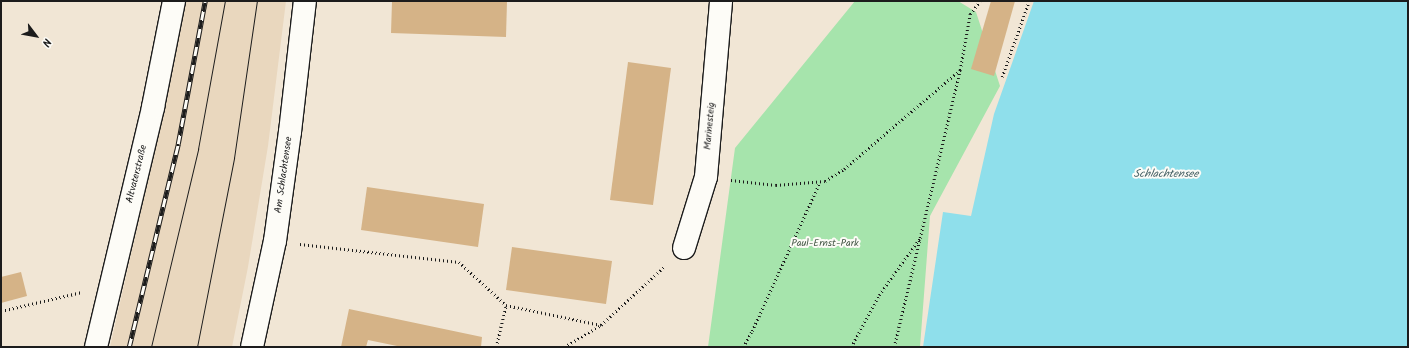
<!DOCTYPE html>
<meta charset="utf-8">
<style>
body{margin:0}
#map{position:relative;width:1409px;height:348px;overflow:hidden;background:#f1e6d5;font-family:Kalam,sans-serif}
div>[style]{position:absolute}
.built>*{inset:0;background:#e9d7be}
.green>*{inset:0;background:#a6e4ac}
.water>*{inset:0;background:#8fdfeb}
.building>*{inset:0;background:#d5b387}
.path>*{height:2.5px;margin-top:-1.25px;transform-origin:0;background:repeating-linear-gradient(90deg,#1c1c1c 0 1px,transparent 0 4px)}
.roads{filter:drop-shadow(1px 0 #1c1c1c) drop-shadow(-1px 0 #1c1c1c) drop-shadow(0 1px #1c1c1c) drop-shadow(0 -1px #1c1c1c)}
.minor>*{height:22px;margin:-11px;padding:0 11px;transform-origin:11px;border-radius:11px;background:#fdfcf7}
.tram>*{height:1px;margin:-0.5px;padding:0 0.5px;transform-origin:0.5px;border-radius:0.5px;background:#1c1c1c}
.rail>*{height:4.5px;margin-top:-2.25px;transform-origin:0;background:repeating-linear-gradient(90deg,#fdfcf7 0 9px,#1c1c1c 0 18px);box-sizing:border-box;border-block:1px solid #1c1c1c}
span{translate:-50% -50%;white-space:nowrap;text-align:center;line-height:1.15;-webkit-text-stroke:4px #fdfcf7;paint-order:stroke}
.street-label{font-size:10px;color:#1c1c1c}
.park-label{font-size:10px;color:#455847}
.water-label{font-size:11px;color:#446064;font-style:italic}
.frame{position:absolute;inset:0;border:2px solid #1c1c1c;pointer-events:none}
.north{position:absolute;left:16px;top:16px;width:40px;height:40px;-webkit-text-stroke:3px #fdfcf7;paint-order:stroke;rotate:122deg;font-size:11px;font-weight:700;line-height:16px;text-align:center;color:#1c1c1c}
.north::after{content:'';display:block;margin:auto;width:14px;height:18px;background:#1c1c1c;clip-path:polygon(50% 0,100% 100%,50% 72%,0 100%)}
</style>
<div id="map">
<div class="built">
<div style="clip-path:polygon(186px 1px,286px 1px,268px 146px,248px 267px,232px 347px,110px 347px,165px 105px)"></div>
</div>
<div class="green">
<div style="clip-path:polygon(855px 1px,958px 1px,976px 12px,1000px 86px,930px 216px,920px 347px,708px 347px,735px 148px)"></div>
</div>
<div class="water">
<div style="clip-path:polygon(1034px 1px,1408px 1px,1408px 347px,923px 347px,943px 212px,971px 216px,994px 114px)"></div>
</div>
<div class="building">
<div style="clip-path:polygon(392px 1px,507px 1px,506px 37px,391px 33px)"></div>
<div style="clip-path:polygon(991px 1px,1015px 1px,994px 76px,971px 69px)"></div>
<div style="clip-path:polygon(628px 62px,671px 68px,653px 205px,610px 200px)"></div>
<div style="clip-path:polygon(367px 187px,484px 204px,478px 247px,361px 230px)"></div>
<div style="clip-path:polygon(512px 247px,612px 261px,606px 304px,506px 290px)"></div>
<div style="clip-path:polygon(21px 272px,27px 296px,1px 303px,1px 277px)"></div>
<div style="clip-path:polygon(349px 309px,482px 337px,481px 347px,402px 347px,368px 340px,366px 347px,341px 347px)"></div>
</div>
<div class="path">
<div style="left:1002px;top:77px;width:81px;rotate:-70.4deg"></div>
<div style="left:731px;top:180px;width:45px;rotate:6.3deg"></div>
<div style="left:776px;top:185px;width:49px;rotate:-4.7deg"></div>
<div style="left:825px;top:181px;width:22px;rotate:-32deg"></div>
<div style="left:844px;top:169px;width:153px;rotate:-40.5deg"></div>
<div style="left:300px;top:244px;width:160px;rotate:6.5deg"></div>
<div style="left:459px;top:262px;width:64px;rotate:42.5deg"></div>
<div style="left:506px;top:305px;width:97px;rotate:11.9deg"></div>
<div style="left:1px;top:311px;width:83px;rotate:-13.2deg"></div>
<div style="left:496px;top:347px;width:43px;rotate:-76.6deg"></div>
<div style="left:564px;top:347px;width:43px;rotate:-30.7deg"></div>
<div style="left:601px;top:325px;width:88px;rotate:-42.7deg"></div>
<div style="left:743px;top:347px;width:18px;rotate:-61deg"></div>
<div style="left:752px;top:331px;width:162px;rotate:-65.5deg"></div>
<div style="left:851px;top:347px;width:59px;rotate:-61.7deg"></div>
<div style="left:879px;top:295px;width:70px;rotate:-54.3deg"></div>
<div style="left:894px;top:347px;width:285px;rotate:-76.6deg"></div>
<div style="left:960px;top:70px;width:57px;rotate:-79.9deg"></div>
<div style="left:970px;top:14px;width:16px;rotate:-52deg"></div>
</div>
<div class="roads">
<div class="minor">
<div style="left:684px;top:248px;width:74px;rotate:-72.8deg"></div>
<div style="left:706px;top:177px;width:177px;rotate:-85.1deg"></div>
<div style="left:96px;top:347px;width:247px;rotate:-76.6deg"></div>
<div style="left:153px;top:107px;width:108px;rotate:-78.8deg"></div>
<div style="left:252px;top:347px;width:108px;rotate:-77.8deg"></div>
<div style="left:275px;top:241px;width:110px;rotate:-82.2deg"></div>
<div style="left:290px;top:132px;width:132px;rotate:-83.5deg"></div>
</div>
</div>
<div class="tram">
<div style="left:151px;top:347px;width:204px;rotate:-76.6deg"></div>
<div style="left:198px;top:149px;width:150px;rotate:-79.7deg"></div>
<div style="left:197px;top:347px;width:193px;rotate:-78.9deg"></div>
<div style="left:234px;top:158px;width:159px;rotate:-81.7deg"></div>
</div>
<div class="rail">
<div style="left:129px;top:347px;width:209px;rotate:-76.4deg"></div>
<div style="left:178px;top:144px;width:146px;rotate:-79.3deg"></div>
</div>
<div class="street-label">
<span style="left:710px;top:126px;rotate:-85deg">Marinesteig</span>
<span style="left:137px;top:174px;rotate:-76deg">Altvaterstraße</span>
<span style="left:284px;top:175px;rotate:-82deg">Am Schlachtensee</span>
</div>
<div class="park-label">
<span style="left:825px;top:244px">Paul-Ernst-Park</span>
</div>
<div class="water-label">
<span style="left:1166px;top:174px">Schlachtensee</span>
</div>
<div class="frame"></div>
<div class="north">N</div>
</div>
